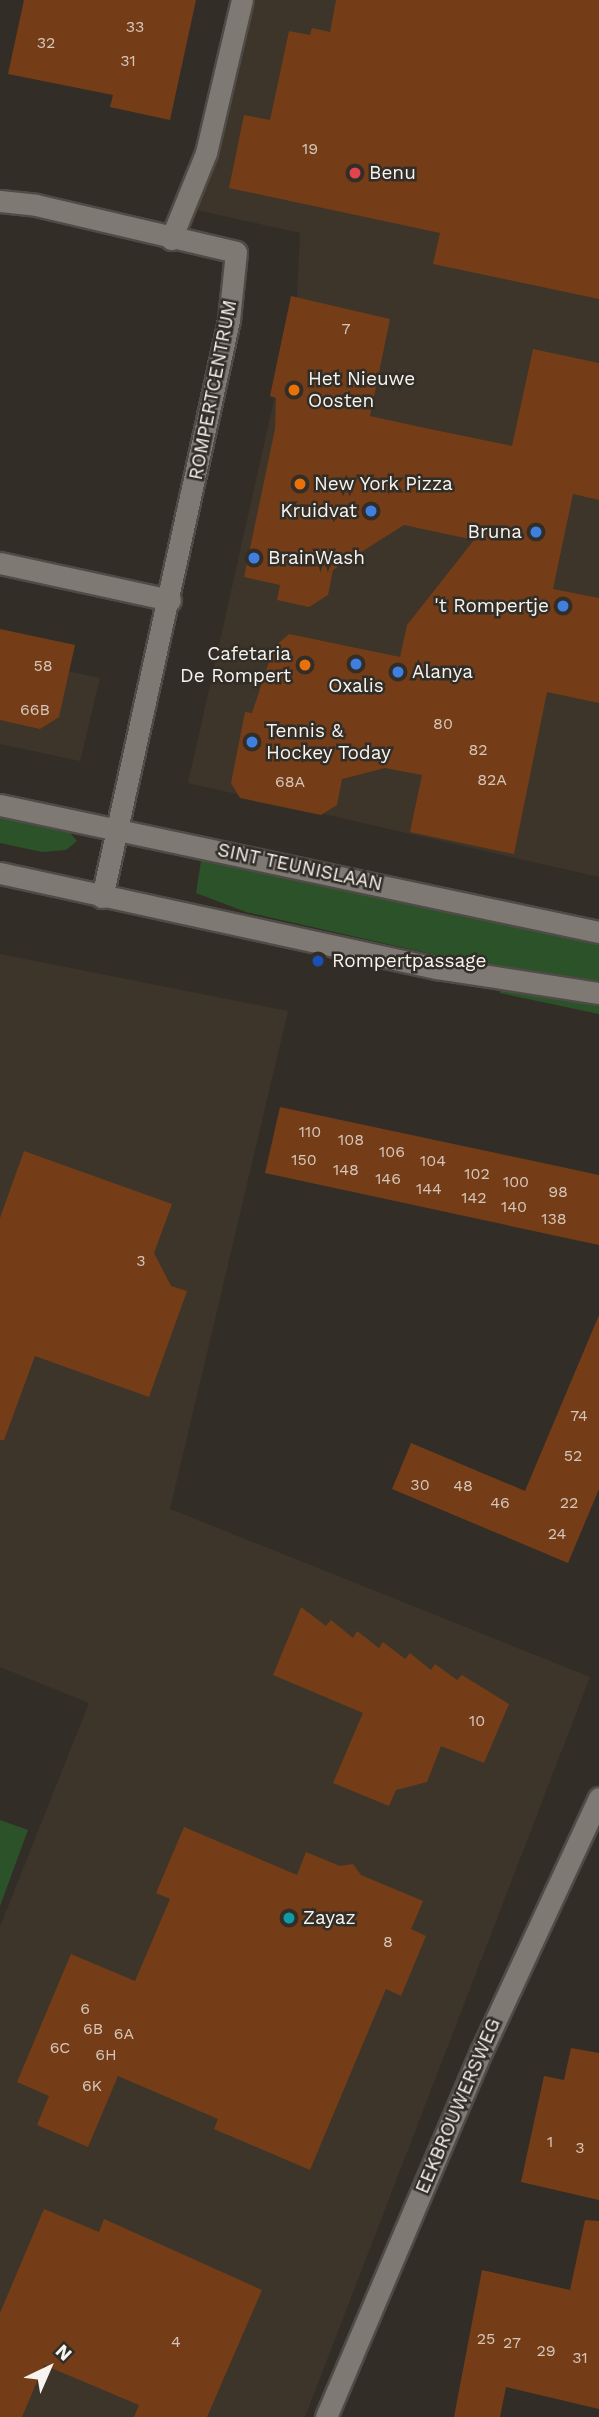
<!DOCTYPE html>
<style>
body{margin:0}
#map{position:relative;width:599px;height:2417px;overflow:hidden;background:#322e27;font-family:"Work Sans",sans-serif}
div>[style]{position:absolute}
.built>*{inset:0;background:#3d3529}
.green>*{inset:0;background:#2c5229}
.building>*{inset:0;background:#743d17}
.roads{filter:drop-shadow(2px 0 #4f4b46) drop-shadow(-2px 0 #4f4b46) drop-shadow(0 2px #4f4b46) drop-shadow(0 -2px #4f4b46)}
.street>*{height:21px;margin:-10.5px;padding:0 10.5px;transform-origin:10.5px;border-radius:10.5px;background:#7e7972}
.secondary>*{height:21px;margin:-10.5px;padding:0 10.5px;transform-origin:10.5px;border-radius:10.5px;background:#7e7972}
.dots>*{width:19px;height:19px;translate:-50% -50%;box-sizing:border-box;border:4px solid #322e27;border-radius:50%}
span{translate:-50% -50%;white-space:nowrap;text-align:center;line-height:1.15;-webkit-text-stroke:5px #322e27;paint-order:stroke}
.number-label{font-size:16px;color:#d6c6ba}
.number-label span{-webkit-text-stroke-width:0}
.poi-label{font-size:19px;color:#f7f4f0}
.left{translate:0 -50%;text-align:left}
.right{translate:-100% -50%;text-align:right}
.street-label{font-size:19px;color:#f7f4f0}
.north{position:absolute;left:14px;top:2333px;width:70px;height:70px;-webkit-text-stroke:5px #322e27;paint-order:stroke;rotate:44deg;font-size:19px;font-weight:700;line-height:28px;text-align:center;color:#f7f4f0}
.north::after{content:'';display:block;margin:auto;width:24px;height:32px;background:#f7f4f0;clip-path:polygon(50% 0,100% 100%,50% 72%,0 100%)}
</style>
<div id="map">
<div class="built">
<div style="clip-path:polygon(235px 0,599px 0,599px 877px,188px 783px,297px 298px,300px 233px,192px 209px)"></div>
<div style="clip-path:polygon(0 657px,100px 678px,80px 761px,0 744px)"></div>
<div style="clip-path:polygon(0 954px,288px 1011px,170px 1509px,590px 1677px,305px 2417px,0 2417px,0 1927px,89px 1703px,0 1667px)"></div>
</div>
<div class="green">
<div style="clip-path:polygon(0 818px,70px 833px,77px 841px,66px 850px,42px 852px,0 843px)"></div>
<div style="clip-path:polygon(201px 861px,599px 944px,599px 981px,440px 956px,246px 912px,196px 893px)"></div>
<div style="clip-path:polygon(500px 990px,599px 1006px,599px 1014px,500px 993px)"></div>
<div style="clip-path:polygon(0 1820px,28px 1830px,0 1906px)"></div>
</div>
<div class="building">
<div style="clip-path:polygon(24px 0,196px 0,170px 120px,110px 107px,113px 95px,8px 74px)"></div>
<div style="clip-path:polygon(336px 0,599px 0,599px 299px,433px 264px,440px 233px,229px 188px,244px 115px,270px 120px,289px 31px,310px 35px,312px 28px,330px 32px)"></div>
<div style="clip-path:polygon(291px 296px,390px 319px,370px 416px,425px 428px,512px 446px,533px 349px,599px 363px,599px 500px,573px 494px,553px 589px,599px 598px,599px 703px,547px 692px,514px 854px,410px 832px,422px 775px,385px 768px,342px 779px,337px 805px,321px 815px,240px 798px,231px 783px,245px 712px,252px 713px,274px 647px,289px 634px,400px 657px,407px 625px,474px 540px,404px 525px,333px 570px,328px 595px,309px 607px,277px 600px,280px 585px,244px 577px,275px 429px,276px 398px,270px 396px)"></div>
<div style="clip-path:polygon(0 629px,75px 645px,59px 717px,40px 729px,0 720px)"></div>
<div style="clip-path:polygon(280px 1107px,599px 1175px,599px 1245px,265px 1173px)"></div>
<div style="clip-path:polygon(24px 1151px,172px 1204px,154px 1253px,171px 1286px,187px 1291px,149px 1397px,35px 1356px,4px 1440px,0 1440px,0 1218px)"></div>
<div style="clip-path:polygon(599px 1315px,599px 1489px,568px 1563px,392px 1489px,411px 1443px,525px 1491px)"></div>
<div style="clip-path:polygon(301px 1607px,326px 1626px,331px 1620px,353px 1638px,357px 1631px,379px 1648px,383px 1642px,405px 1659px,410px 1653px,431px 1670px,435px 1664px,457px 1680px,462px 1675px,509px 1704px,484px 1763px,441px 1746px,427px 1782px,396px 1790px,389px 1806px,333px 1783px,363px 1713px,273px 1675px)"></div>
<div style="clip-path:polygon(184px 1827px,297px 1875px,306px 1852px,340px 1866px,353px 1864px,361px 1875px,423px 1901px,411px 1929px,426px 1936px,401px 1996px,386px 1989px,310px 2170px,214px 2129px,218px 2119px,118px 2076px,88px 2147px,37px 2125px,49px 2096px,17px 2082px,71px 1954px,135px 1981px,170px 1899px,156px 1893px)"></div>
<div style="clip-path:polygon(571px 2048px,599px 2053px,599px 2200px,521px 2182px,544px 2076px,564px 2080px)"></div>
<div style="clip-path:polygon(44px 2209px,99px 2232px,104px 2219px,262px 2290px,207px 2417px,134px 2417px,139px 2405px,44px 2365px,22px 2417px,0 2417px,0 2313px)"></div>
<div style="clip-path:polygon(585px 2220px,599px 2221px,599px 2409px,506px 2387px,500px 2417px,454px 2417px,482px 2270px,570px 2290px)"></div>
</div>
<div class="roads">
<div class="street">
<div style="left:0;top:201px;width:36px;rotate:6deg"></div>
<div style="left:36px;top:205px;width:205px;rotate:13.2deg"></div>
<div style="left:236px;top:252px;width:68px;rotate:95.9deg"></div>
<div style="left:229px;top:320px;width:591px;rotate:102.41deg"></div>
<div style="left:171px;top:239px;width:93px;rotate:-67.9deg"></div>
<div style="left:206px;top:153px;width:157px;rotate:-76.8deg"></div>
<div style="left:0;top:563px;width:174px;rotate:12.3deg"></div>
<div style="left:326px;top:2417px;width:397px;rotate:-67deg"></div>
<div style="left:481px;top:2052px;width:280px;rotate:-65.1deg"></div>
</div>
<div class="secondary">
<div style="left:0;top:805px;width:612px;rotate:11.97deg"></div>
<div style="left:0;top:873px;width:447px;rotate:12.3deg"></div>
<div style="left:437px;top:968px;width:164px;rotate:8.8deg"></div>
</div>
</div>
<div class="dots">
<div style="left:355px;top:173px;background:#e0444e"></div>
<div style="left:294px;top:390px;background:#e8710a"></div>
<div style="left:300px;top:484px;background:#e8710a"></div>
<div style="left:371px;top:511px;background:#3f7fe0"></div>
<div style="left:536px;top:532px;background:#3f7fe0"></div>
<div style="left:254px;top:558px;background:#3f7fe0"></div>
<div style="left:563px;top:606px;background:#3f7fe0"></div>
<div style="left:356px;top:664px;background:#3f7fe0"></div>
<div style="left:305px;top:665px;background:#e8710a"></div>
<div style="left:398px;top:672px;background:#3f7fe0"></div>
<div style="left:252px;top:742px;background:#3f7fe0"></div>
<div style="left:318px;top:961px;background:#1a4fb4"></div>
<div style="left:289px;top:1918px;background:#0f9aa8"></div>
</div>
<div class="number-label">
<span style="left:135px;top:27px">33</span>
<span style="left:46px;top:43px">32</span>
<span style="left:128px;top:61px">31</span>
<span style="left:310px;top:149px">19</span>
<span style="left:346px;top:329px">7</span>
<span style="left:43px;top:666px">58</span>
<span style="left:35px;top:710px">66B</span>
<span style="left:443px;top:724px">80</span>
<span style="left:478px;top:750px">82</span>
<span style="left:492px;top:780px">82A</span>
<span style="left:290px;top:782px">68A</span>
<span style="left:310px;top:1132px">110</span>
<span style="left:351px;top:1140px">108</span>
<span style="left:392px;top:1152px">106</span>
<span style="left:304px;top:1160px">150</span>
<span style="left:433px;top:1161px">104</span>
<span style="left:346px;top:1170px">148</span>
<span style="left:477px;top:1174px">102</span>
<span style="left:388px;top:1179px">146</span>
<span style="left:516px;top:1182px">100</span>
<span style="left:429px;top:1189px">144</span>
<span style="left:558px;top:1192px">98</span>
<span style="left:474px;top:1198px">142</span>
<span style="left:514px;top:1207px">140</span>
<span style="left:554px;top:1219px">138</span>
<span style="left:141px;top:1261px">3</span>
<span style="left:579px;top:1416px">74</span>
<span style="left:573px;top:1456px">52</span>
<span style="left:420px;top:1485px">30</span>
<span style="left:463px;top:1486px">48</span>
<span style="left:500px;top:1503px">46</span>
<span style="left:569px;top:1503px">22</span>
<span style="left:557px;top:1534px">24</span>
<span style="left:477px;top:1721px">10</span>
<span style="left:388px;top:1942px">8</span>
<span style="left:85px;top:2009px">6</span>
<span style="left:93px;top:2029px">6B</span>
<span style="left:124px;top:2034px">6A</span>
<span style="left:60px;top:2048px">6C</span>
<span style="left:106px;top:2055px">6H</span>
<span style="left:92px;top:2086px">6K</span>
<span style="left:550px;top:2142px">1</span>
<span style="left:580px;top:2148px">3</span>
<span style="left:486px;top:2339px">25</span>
<span style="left:176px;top:2342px">4</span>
<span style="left:512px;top:2343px">27</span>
<span style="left:546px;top:2351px">29</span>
<span style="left:580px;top:2358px">31</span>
</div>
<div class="poi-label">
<span class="left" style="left:369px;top:173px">Benu</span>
<span class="left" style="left:308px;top:390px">Het Nieuwe<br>Oosten</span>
<span class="left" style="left:314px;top:484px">New York Pizza</span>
<span class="right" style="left:357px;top:511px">Kruidvat</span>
<span class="right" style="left:522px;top:532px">Bruna</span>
<span class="left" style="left:268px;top:558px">BrainWash</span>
<span class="right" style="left:549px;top:606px">'t Rompertje</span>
<span class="right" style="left:291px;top:665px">Cafetaria<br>De Rompert</span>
<span class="left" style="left:412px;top:672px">Alanya</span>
<span style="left:356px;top:686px">Oxalis</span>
<span class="left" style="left:266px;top:742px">Tennis &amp;<br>Hockey Today</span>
<span class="left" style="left:332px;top:961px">Rompertpassage</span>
<span class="left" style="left:303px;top:1918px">Zayaz</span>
</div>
<div class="street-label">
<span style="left:213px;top:390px;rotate:-79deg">ROMPERTCENTRUM</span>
<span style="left:300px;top:867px;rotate:12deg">SINT TEUNISLAAN</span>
<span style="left:458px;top:2106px;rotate:-67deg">EEKBROUWERSWEG</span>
</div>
<div class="north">N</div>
</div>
